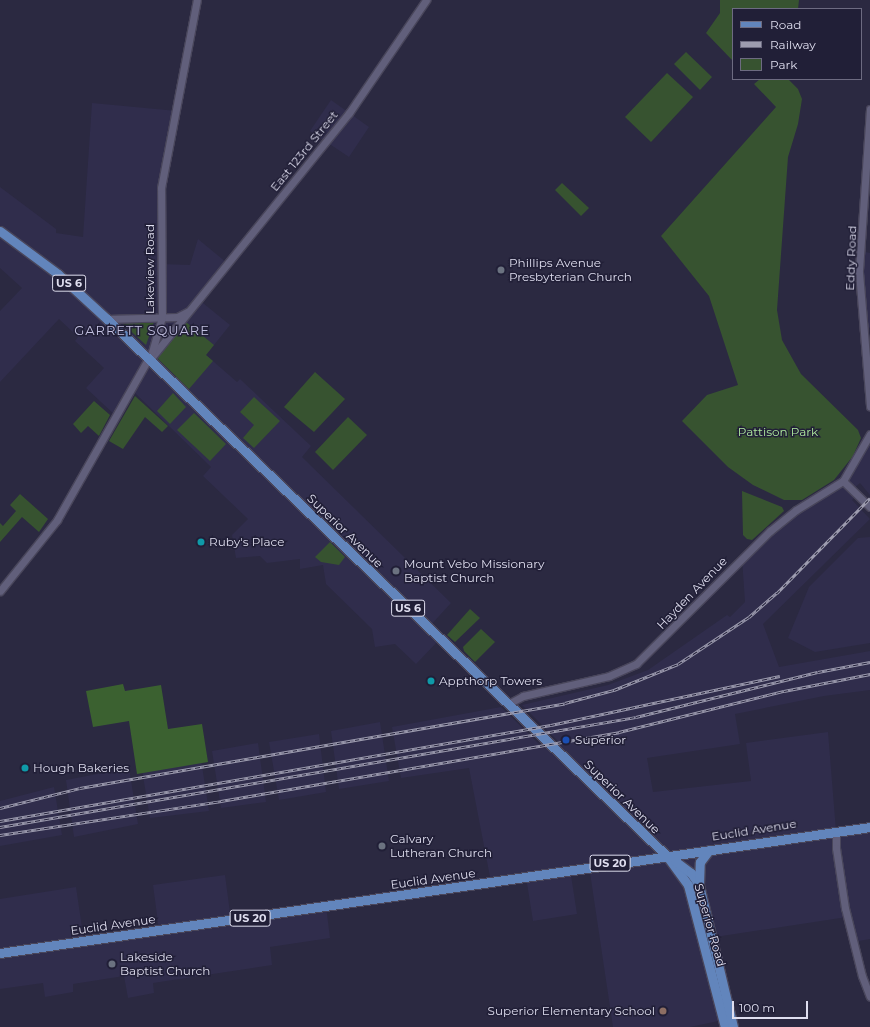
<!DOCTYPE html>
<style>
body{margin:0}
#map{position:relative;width:870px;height:1027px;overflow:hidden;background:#2b2941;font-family:Montserrat,sans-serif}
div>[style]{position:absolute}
.built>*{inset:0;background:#302d4c}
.green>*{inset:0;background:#375330}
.forest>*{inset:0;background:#3b6130}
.roads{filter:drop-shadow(1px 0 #49465b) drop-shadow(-1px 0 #49465b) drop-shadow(0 1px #49465b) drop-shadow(0 -1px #49465b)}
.minor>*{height:7px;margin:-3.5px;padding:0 3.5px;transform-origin:3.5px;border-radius:3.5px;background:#615f7b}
.major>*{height:9px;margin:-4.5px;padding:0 4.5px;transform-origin:4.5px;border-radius:4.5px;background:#6285bc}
.rail>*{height:3px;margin-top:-1.5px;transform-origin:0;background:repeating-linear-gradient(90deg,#211f37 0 4.5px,#9d9caf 0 9px);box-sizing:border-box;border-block:1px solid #9d9caf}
.dots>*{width:11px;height:11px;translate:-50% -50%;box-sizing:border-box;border:2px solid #211f37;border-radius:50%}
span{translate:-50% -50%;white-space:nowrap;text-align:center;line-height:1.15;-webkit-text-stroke:3px #211f37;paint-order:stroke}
.shield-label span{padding:1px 3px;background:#211f37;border:1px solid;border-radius:3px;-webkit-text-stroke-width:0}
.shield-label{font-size:11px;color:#dfdeef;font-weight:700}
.street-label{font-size:12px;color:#dfdeef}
.poi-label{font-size:12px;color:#dfdeef}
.left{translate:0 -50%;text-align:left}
.right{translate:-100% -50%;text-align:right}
.park-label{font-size:12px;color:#afea9e}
.neighbourhood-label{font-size:13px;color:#c1bfdf;letter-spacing:1px}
.legend{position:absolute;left:732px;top:8px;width:130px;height:72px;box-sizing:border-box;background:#211f37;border:1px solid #6d6b81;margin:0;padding:5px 7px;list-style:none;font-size:12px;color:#dfdeef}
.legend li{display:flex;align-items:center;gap:8px;height:20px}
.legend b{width:20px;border:1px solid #6d6b81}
.scale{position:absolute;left:732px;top:1001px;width:76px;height:18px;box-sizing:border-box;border:2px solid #dfdeef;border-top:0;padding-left:5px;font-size:12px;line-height:14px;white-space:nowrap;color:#dfdeef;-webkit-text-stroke:3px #211f37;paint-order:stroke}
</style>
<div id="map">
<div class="built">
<div style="clip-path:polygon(331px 100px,369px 127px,349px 157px,310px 131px)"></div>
<div style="clip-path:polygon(92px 103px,177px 111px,161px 188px,161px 264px,190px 265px,198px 239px,227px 263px,198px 299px,230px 325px,206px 355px,237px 382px,240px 379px,311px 446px,302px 457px,451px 603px,429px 627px,440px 639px,416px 664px,395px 644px,375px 647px,372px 629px,326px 584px,323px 565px,300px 569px,300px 559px,267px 563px,260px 556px,236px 558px,232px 535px,248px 519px,203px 476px,211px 467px,132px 390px,116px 416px,86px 388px,104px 368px,75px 341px,78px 337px,59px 319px,0 382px,0 311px,22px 288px,0 268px,0 187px,56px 229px,56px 233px,83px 237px)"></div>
<div style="clip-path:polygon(861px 251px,870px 253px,870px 327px,864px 334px)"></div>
<div style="clip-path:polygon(870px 434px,870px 495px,860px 483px,852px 490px,857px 495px,852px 500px,870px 519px,763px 624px,779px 667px,870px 651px,870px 690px,824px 696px,735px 714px,740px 744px,647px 758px,653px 792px,751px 781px,746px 743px,828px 732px,836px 831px,870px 827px,870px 939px,853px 942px,847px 917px,715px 937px,723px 1020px,690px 1027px,613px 1027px,589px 866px,570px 869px,577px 914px,533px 921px,526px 877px,491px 882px,469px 768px,401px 778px,392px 727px,501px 707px,543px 748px,562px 745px,522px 705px,608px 685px,648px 670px,727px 615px,730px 617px,745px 602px,742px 558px,770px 531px,843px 481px)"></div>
<div style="clip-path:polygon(870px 537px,870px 643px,815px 652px,788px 638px,809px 587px,858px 538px)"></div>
<div style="clip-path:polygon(380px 722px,389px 781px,339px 789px,331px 731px)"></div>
<div style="clip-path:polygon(319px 734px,326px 792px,279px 800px,269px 742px)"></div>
<div style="clip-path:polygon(258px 743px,266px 802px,221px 808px,212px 751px)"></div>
<div style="clip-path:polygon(200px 753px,209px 811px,150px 818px,141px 764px)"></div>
<div style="clip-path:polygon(129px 768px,138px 824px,74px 837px,66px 780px)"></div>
<div style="clip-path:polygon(54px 787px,62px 835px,0 846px,0 801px)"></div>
<div style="clip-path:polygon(225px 875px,231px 920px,326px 906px,330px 938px,270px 947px,272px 965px,153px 983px,154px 993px,128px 998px,124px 976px,73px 984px,73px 992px,45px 997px,43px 983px,0 989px,0 899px,76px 887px,84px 941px,159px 930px,153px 885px)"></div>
</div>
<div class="green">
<div style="clip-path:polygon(720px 0,799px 0,798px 9px,733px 9px,733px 61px,706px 33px,720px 13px)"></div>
<div style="clip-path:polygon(686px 52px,712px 77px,700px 90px,674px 64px)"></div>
<div style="clip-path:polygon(667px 73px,693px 97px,651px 142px,625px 117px)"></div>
<div style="clip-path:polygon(760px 79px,788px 79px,798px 89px,802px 99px,798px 124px,788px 157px,777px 310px,782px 340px,801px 374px,858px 430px,861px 438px,853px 456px,834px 480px,802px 500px,784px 500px,753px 485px,728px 467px,682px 421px,707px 395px,738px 385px,709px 296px,661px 236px,776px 107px,754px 84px)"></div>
<div style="clip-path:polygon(562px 183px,589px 208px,581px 216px,555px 190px)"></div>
<div style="clip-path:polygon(154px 322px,146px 345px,123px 324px,124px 323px)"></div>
<div style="clip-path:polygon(186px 322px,214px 345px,206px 355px,213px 361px,189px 389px,157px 358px)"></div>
<div style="clip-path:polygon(315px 372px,345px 399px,314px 432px,284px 407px)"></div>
<div style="clip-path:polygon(173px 393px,186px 407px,170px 424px,157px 411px)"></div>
<div style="clip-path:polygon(135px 396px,168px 426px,162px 432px,145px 417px,123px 449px,109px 441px)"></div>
<div style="clip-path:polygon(254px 397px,280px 421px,254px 448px,243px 438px,254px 425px,240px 412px)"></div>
<div style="clip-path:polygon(94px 401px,110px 415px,99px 436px,88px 426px,81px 433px,73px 424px)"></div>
<div style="clip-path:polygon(194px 413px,226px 444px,210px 461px,177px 430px)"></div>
<div style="clip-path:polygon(348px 417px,367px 435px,333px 470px,315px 452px)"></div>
<div style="clip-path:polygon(742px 491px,782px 507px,784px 511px,752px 540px,747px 539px,743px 535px)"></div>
<div style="clip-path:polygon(20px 494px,48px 519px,39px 532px,22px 517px,0 542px,0 523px,3px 526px,16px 511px,10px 505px)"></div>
<div style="clip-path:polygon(330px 542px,345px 557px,339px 565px,321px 562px,315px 557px)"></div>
<div style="clip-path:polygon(470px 609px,480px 618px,455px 642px,447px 635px)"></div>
<div style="clip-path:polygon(481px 629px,495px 642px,475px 662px,464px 651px,463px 647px)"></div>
</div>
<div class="forest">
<div style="clip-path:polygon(123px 684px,125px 691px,161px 685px,168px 729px,202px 724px,208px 762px,137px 774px,129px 721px,93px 727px,86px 691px)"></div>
</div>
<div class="roads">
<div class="minor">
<div style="left:870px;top:109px;width:163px;rotate:93.9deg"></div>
<div style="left:859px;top:272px;width:135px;rotate:85.3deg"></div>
<div style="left:107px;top:319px;width:70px;rotate:-1.6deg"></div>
<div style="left:177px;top:317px;width:11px;rotate:-27deg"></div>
<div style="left:152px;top:357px;width:314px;rotate:-51.1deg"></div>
<div style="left:349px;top:113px;width:137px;rotate:-55.7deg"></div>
<div style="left:843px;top:481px;width:54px;rotate:-60.1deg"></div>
<div style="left:0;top:591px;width:91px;rotate:-51.2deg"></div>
<div style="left:57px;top:520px;width:193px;rotate:-60.5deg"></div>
<div style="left:152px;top:352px;width:36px;rotate:-74deg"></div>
<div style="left:162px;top:317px;width:129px;rotate:-90.4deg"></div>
<div style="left:161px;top:188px;width:191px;rotate:-79.2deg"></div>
<div style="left:508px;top:704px;width:17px;rotate:-28deg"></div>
<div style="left:523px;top:696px;width:88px;rotate:-13.1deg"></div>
<div style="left:609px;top:676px;width:30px;rotate:-24deg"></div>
<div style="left:636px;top:664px;width:189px;rotate:-44.8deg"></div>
<div style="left:770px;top:531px;width:33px;rotate:-39deg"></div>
<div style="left:796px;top:510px;width:55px;rotate:-31.7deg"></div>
<div style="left:843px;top:481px;width:37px;rotate:44deg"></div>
<div style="left:836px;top:831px;width:17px;rotate:90deg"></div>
<div style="left:836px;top:848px;width:61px;rotate:81.5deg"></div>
<div style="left:845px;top:908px;width:70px;rotate:76deg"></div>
<div style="left:862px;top:976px;width:22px;rotate:69deg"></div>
</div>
<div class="major">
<div style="left:0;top:231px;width:72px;rotate:36.6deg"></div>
<div style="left:58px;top:274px;width:67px;rotate:42.6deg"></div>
<div style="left:107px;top:319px;width:776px;rotate:43.8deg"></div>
<div style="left:667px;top:856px;width:36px;rotate:54deg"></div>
<div style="left:688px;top:885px;width:147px;rotate:75.4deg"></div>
<div style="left:675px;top:861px;width:20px;rotate:37deg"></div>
<div style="left:691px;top:873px;width:14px;rotate:56deg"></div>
<div style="left:699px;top:885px;width:146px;rotate:76.5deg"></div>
<div style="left:699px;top:885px;width:23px;rotate:-88deg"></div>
<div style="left:700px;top:862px;width:15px;rotate:-53deg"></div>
<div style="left:0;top:953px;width:879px;rotate:-8.24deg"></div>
</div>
</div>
<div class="rail">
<div style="left:0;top:808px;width:82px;rotate:-14deg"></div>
<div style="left:80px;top:788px;width:492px;rotate:-9.9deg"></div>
<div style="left:565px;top:703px;width:51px;rotate:-14.9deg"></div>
<div style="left:614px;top:690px;width:69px;rotate:-22.1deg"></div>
<div style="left:678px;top:664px;width:85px;rotate:-33.5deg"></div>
<div style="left:749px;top:617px;width:37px;rotate:-41deg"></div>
<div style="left:777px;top:593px;width:133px;rotate:-45.6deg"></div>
<div style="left:0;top:821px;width:559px;rotate:-9.88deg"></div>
<div style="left:551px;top:725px;width:234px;rotate:-12.1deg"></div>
<div style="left:0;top:827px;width:645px;rotate:-9.81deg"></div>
<div style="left:636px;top:717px;width:187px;rotate:-13.9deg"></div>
<div style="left:818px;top:672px;width:53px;rotate:-10.9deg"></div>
<div style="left:0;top:835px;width:224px;rotate:-8.7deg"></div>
<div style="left:221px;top:801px;width:404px;rotate:-9.8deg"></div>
<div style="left:619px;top:732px;width:170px;rotate:-14deg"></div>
<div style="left:784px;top:691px;width:88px;rotate:-11.2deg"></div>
</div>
<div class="dots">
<div style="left:501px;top:270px;background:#6b7280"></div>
<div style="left:201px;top:542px;background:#0f9aa8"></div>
<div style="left:396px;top:571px;background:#6b7280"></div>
<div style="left:431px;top:681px;background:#0f9aa8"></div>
<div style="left:566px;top:740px;background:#1a4fb4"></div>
<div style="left:25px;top:768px;background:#0f9aa8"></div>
<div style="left:382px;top:846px;background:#6b7280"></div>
<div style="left:112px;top:964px;background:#6b7280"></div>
<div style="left:663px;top:1011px;background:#8d6e63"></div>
</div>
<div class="shield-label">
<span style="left:69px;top:283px">US 6</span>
<span style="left:408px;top:608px">US 6</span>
<span style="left:610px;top:863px">US 20</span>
<span style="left:250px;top:918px">US 20</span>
</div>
<div class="street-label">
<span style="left:304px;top:151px;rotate:-51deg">East 123rd Street</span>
<span style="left:851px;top:258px;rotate:-88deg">Eddy Road</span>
<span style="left:150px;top:269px;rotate:-90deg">Lakeview Road</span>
<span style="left:345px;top:531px;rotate:44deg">Superior Avenue</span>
<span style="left:692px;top:593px;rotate:-46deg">Hayden Avenue</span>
<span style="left:622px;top:797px;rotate:44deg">Superior Avenue</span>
<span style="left:754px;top:830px;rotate:-9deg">Euclid Avenue</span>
<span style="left:433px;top:879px;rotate:-8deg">Euclid Avenue</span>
<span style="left:113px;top:925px;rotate:-8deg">Euclid Avenue</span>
<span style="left:710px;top:925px;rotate:74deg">Superior Road</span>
</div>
<div class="poi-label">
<span class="left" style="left:509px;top:270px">Phillips Avenue<br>Presbyterian Church</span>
<span class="left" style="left:209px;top:542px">Ruby's Place</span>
<span class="left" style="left:404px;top:571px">Mount Vebo Missionary<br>Baptist Church</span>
<span class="left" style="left:439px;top:681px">Appthorp Towers</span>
<span class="left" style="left:575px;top:740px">Superior</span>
<span class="left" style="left:33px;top:768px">Hough Bakeries</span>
<span class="left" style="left:390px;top:846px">Calvary<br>Lutheran Church</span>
<span class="left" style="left:120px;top:964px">Lakeside<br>Baptist Church</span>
<span class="right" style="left:655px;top:1011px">Superior Elementary School</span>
</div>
<div class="park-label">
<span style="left:778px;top:432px">Pattison Park</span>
</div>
<div class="neighbourhood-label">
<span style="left:142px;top:330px">GARRETT SQUARE</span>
</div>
<ul class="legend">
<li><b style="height:5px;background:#6285bc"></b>Road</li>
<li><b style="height:5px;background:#9d9caf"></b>Railway</li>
<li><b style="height:11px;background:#375330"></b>Park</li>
</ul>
<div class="scale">100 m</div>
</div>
